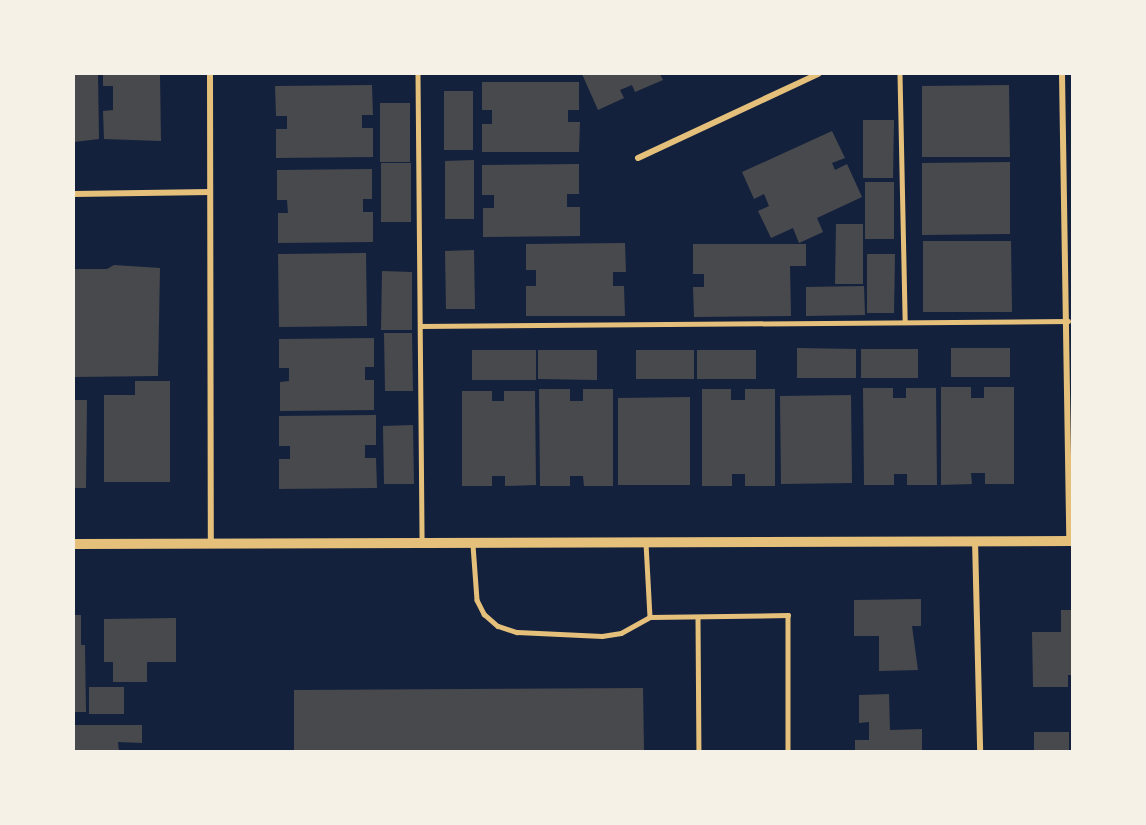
<!DOCTYPE html>
<style>
body{margin:0}
#map{position:relative;width:1146px;height:825px;overflow:hidden;background:#14213d;font-family:"Open Sans",sans-serif}
div>[style]{position:absolute}
.building>*{inset:0;background:#48494c}
.service>*{height:4.5px;margin:-2.25px;padding:0 2.25px;transform-origin:2.25px;border-radius:2.25px;background:#e5c07b}
.minor>*{height:6px;margin:-3px;padding:0 3px;transform-origin:3px;border-radius:3px;background:#e5c07b}
.tertiary>*{height:10px;margin:-5px;padding:0 5px;transform-origin:5px;border-radius:5px;background:#e5c07b}
span{translate:-50% -50%;white-space:nowrap;text-align:center;line-height:1.15;-webkit-text-stroke:4.5px #f6f1e7;paint-order:stroke}
.frame{position:absolute;inset:0;border:75px solid #f6f1e7;pointer-events:none}
</style>
<div id="map">
<div class="building">
<div style="clip-path:polygon(74px 74px,98px 74px,99px 139px,74px 142px)"></div>
<div style="clip-path:polygon(103px 74px,160px 74px,161px 141px,104px 139px,103px 111px,113px 110px,113px 86px,103px 86px)"></div>
<div style="clip-path:polygon(582px 74px,660px 74px,663px 80px,635px 92px,632px 85px,620px 90px,624px 98px,598px 110px)"></div>
<div style="clip-path:polygon(482px 82px,579px 82px,579px 110px,568px 110px,568px 122px,580px 122px,579px 152px,482px 152px,482px 124px,492px 124px,492px 110px,482px 110px)"></div>
<div style="clip-path:polygon(372px 85px,373px 115px,362px 115px,362px 128px,373px 128px,373px 157px,276px 158px,276px 129px,287px 129px,287px 116px,276px 116px,275px 86px)"></div>
<div style="clip-path:polygon(1009px 85px,1010px 157px,922px 157px,922px 86px)"></div>
<div style="clip-path:polygon(444px 91px,473px 91px,473px 150px,444px 150px)"></div>
<div style="clip-path:polygon(380px 103px,410px 103px,410px 162px,380px 162px)"></div>
<div style="clip-path:polygon(863px 120px,894px 120px,893px 178px,863px 178px)"></div>
<div style="clip-path:polygon(832px 131px,845px 158px,832px 163px,835px 170px,847px 164px,862px 197px,817px 218px,823px 232px,799px 243px,793px 228px,771px 238px,758px 211px,769px 206px,764px 194px,754px 199px,742px 172px)"></div>
<div style="clip-path:polygon(474px 160px,474px 219px,445px 219px,445px 161px)"></div>
<div style="clip-path:polygon(1010px 162px,1010px 234px,922px 235px,922px 163px)"></div>
<div style="clip-path:polygon(381px 163px,411px 163px,411px 222px,381px 222px)"></div>
<div style="clip-path:polygon(579px 164px,579px 194px,567px 194px,567px 207px,580px 207px,580px 236px,483px 237px,483px 208px,494px 208px,494px 195px,482px 195px,482px 165px)"></div>
<div style="clip-path:polygon(372px 169px,372px 199px,363px 199px,363px 212px,373px 212px,373px 242px,278px 243px,278px 213px,288px 213px,287px 200px,277px 200px,277px 170px)"></div>
<div style="clip-path:polygon(865px 182px,894px 182px,894px 239px,865px 239px)"></div>
<div style="clip-path:polygon(836px 224px,863px 224px,863px 284px,835px 284px)"></div>
<div style="clip-path:polygon(923px 241px,1011px 241px,1012px 312px,923px 312px)"></div>
<div style="clip-path:polygon(625px 243px,626px 272px,613px 272px,613px 286px,624px 286px,625px 316px,526px 316px,526px 286px,536px 286px,536px 270px,526px 270px,526px 244px)"></div>
<div style="clip-path:polygon(693px 244px,806px 244px,806px 266px,790px 266px,791px 316px,694px 317px,693px 287px,704px 287px,704px 274px,693px 274px)"></div>
<div style="clip-path:polygon(474px 250px,475px 309px,446px 309px,445px 251px)"></div>
<div style="clip-path:polygon(366px 253px,367px 326px,279px 327px,278px 254px)"></div>
<div style="clip-path:polygon(867px 254px,895px 254px,894px 313px,867px 313px)"></div>
<div style="clip-path:polygon(114px 265px,160px 268px,158px 376px,74px 377px,74px 269px,107px 269px)"></div>
<div style="clip-path:polygon(382px 271px,412px 272px,412px 330px,381px 330px)"></div>
<div style="clip-path:polygon(864px 286px,865px 315px,806px 316px,806px 287px)"></div>
<div style="clip-path:polygon(384px 333px,412px 333px,413px 391px,385px 391px)"></div>
<div style="clip-path:polygon(374px 338px,374px 367px,365px 367px,365px 380px,374px 380px,374px 410px,280px 411px,280px 382px,289px 381px,289px 368px,279px 368px,279px 339px)"></div>
<div style="clip-path:polygon(797px 348px,856px 349px,856px 378px,797px 378px)"></div>
<div style="clip-path:polygon(951px 348px,1010px 348px,1010px 377px,951px 377px)"></div>
<div style="clip-path:polygon(861px 349px,918px 349px,918px 378px,861px 378px)"></div>
<div style="clip-path:polygon(472px 350px,536px 350px,536px 380px,472px 380px)"></div>
<div style="clip-path:polygon(538px 350px,597px 350px,597px 380px,538px 379px)"></div>
<div style="clip-path:polygon(636px 350px,694px 350px,694px 379px,636px 379px)"></div>
<div style="clip-path:polygon(697px 350px,756px 350px,756px 379px,697px 379px)"></div>
<div style="clip-path:polygon(135px 381px,170px 381px,170px 482px,104px 482px,104px 395px,135px 395px)"></div>
<div style="clip-path:polygon(941px 387px,971px 387px,971px 398px,984px 398px,984px 387px,1014px 387px,1014px 484px,985px 484px,985px 473px,971px 473px,972px 484px,941px 485px)"></div>
<div style="clip-path:polygon(863px 388px,893px 388px,893px 398px,906px 398px,906px 388px,936px 388px,937px 485px,907px 485px,907px 474px,894px 474px,894px 485px,864px 485px)"></div>
<div style="clip-path:polygon(539px 389px,570px 389px,570px 401px,583px 401px,583px 389px,613px 389px,613px 486px,584px 486px,583px 476px,570px 476px,570px 486px,540px 486px)"></div>
<div style="clip-path:polygon(702px 389px,731px 389px,731px 400px,745px 400px,745px 389px,775px 389px,775px 486px,745px 486px,745px 474px,732px 474px,732px 486px,702px 486px)"></div>
<div style="clip-path:polygon(462px 391px,492px 391px,492px 401px,504px 401px,504px 391px,535px 391px,536px 485px,505px 486px,505px 476px,492px 476px,492px 486px,462px 486px)"></div>
<div style="clip-path:polygon(851px 395px,852px 483px,781px 484px,780px 396px)"></div>
<div style="clip-path:polygon(690px 397px,690px 485px,618px 485px,618px 398px)"></div>
<div style="clip-path:polygon(74px 400px,87px 400px,86px 488px,74px 488px)"></div>
<div style="clip-path:polygon(376px 415px,376px 445px,365px 445px,365px 458px,376px 458px,377px 488px,279px 489px,279px 459px,290px 459px,290px 446px,279px 446px,279px 416px)"></div>
<div style="clip-path:polygon(413px 425px,414px 484px,384px 484px,383px 426px)"></div>
<div style="clip-path:polygon(921px 599px,921px 626px,912px 626px,918px 670px,879px 671px,879px 636px,854px 636px,854px 600px)"></div>
<div style="clip-path:polygon(1061px 610px,1072px 610px,1072px 675px,1068px 675px,1068px 687px,1033px 687px,1032px 632px,1061px 632px)"></div>
<div style="clip-path:polygon(74px 615px,81px 615px,81px 645px,85px 645px,86px 712px,74px 712px)"></div>
<div style="clip-path:polygon(176px 618px,176px 662px,147px 662px,147px 682px,113px 682px,113px 662px,104px 662px,104px 619px)"></div>
<div style="clip-path:polygon(89px 687px,124px 687px,124px 714px,89px 714px)"></div>
<div style="clip-path:polygon(643px 688px,644px 752px,294px 752px,294px 690px)"></div>
<div style="clip-path:polygon(889px 694px,890px 730px,922px 729px,922px 752px,855px 752px,855px 740px,869px 740px,869px 722px,859px 723px,859px 695px)"></div>
<div style="clip-path:polygon(74px 725px,142px 725px,142px 743px,118px 742px,119px 752px,74px 752px)"></div>
<div style="clip-path:polygon(1034px 732px,1069px 732px,1069px 752px,1034px 752px)"></div>
</div>
<div class="service">
<div style="left:418px;top:74px;width:468px;rotate:89.5deg"></div>
<div style="left:900px;top:74px;width:248px;rotate:88.8deg"></div>
<div style="left:420px;top:326px;width:648px;rotate:-0.44deg"></div>
<div style="left:646px;top:543px;width:74px;rotate:86.9deg"></div>
<div style="left:650px;top:617px;width:138px;rotate:-0.8deg"></div>
<div style="left:788px;top:615px;width:137px;rotate:90deg"></div>
<div style="left:473px;top:545px;width:55px;rotate:85.8deg"></div>
<div style="left:477px;top:600px;width:16px;rotate:63deg"></div>
<div style="left:484px;top:614px;width:18px;rotate:41deg"></div>
<div style="left:498px;top:626px;width:20px;rotate:18deg"></div>
<div style="left:517px;top:632px;width:85px;rotate:2.7deg"></div>
<div style="left:602px;top:636px;width:19px;rotate:-9deg"></div>
<div style="left:621px;top:633px;width:33px;rotate:-29deg"></div>
<div style="left:698px;top:618px;width:134px;rotate:89.6deg"></div>
</div>
<div class="minor">
<div style="left:210px;top:74px;width:470px;rotate:89.9deg"></div>
<div style="left:1062px;top:74px;width:467px;rotate:89.1deg"></div>
<div style="left:638px;top:158px;width:199px;rotate:-25deg"></div>
<div style="left:74px;top:194px;width:136px;rotate:-0.8deg"></div>
<div style="left:975px;top:540px;width:212px;rotate:88.6deg"></div>
</div>
<div class="tertiary">
<div style="left:74px;top:544px;width:998px;rotate:-0.17deg"></div>
</div>
<div class="frame"></div>
</div>
